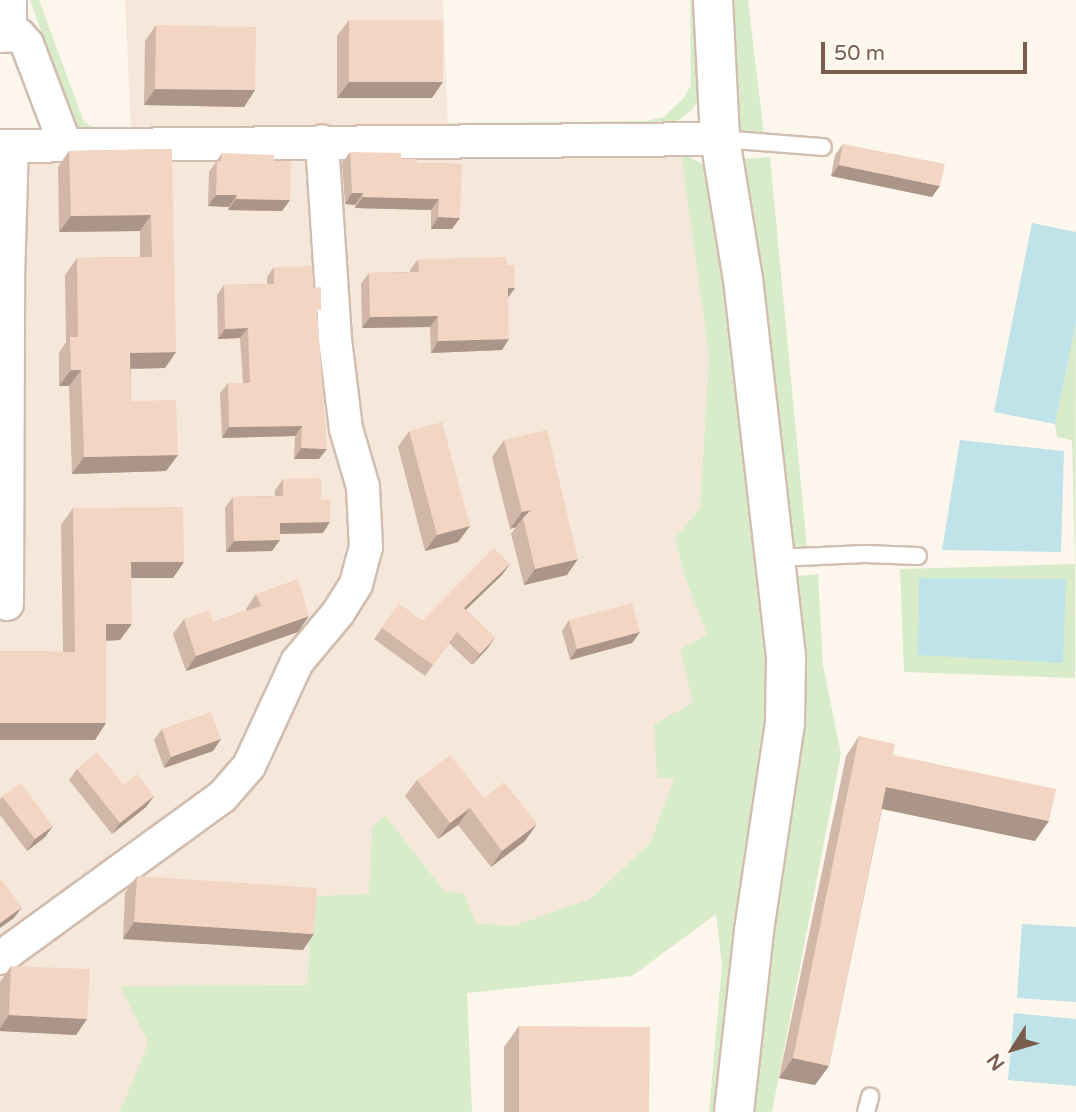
<!DOCTYPE html>
<style>
body{margin:0}
#map{position:relative;width:1076px;height:1112px;overflow:hidden;background:#fdf6ec;font-family:"Varela Round",sans-serif}
div>[style]{position:absolute}
.residential>*{inset:0;background:#f5e8da}
.green>*{inset:0;background:#d8ecc9}
.water>*{inset:0;background:#bfe3e8}
.roads{filter:drop-shadow(2px 0 #d1beb0) drop-shadow(-2px 0 #d1beb0) drop-shadow(0 2px #d1beb0) drop-shadow(0 -2px #d1beb0)}
.lane>*{height:16px;margin:-8px;padding:0 8px;transform-origin:8px;border-radius:8px;background:#fff}
.street>*{height:32px;margin:-16px;padding:0 16px;transform-origin:16px;border-radius:16px;background:#fff}
.secondary>*{height:38px;margin:-19px;padding:0 19px;transform-origin:19px;border-radius:19px;background:#fff}
.wall>*{inset:0;background:#d1b7a8}
.shaded-wall>*{inset:0;background:#aa9588}
.building>*{inset:0;background:#f3d5c3}
span{translate:-50% -50%;white-space:nowrap;text-align:center;line-height:1.15;-webkit-text-stroke:5px #fffaf3;paint-order:stroke}
.north{position:absolute;left:978px;top:1014px;width:70px;height:70px;-webkit-text-stroke:5px #fffaf3;paint-order:stroke;rotate:233deg;font-size:19px;font-weight:700;line-height:28px;text-align:center;color:#7a5c4d}
.north::after{content:'';display:block;margin:auto;width:24px;height:32px;background:#7a5c4d;clip-path:polygon(50% 0,100% 100%,50% 72%,0 100%)}
.scale{position:absolute;left:821px;top:42px;width:206px;height:32px;box-sizing:border-box;border:4px solid #7a5c4d;border-top:0;padding-left:9px;font-size:21px;line-height:24px;white-space:nowrap;color:#7a5c4d;-webkit-text-stroke:5px #fffaf3;paint-order:stroke}
</style>
<div id="map">
<div class="residential">
<div style="clip-path:polygon(125px 0,443px 0,449px 150px,681px 153px,709px 356px,700px 508px,675px 539px,685px 577px,707px 635px,680px 649px,694px 703px,675px 778px,650px 843px,590px 899px,513px 926px,476px 923px,464px 893px,445px 892px,385px 815px,372px 829px,369px 894px,313px 897px,307px 985px,121px 986px,149px 1043px,120px 1112px,0 1112px,0 152px,131px 129px)"></div>
</div>
<div class="green">
<div style="clip-path:polygon(30px 0,39px 0,84px 122px,95px 128px,305px 125px,296px 135px,85px 135px,76px 128px)"></div>
<div style="clip-path:polygon(690px 0,703px 0,700px 99px,690px 112px,662px 131px,448px 133px,448px 123px,646px 121px,664px 117px,684px 98px,691px 85px)"></div>
<div style="clip-path:polygon(730px 0,748px 0,764px 135px,741px 131px)"></div>
<div style="clip-path:polygon(681px 153px,703px 164px,712px 178px,766px 660px,767px 737px,718px 1112px,709px 1112px,722px 965px,716px 914px,632px 976px,467px 993px,472px 1112px,120px 1112px,148px 1043px,120px 986px,307px 985px,313px 896px,369px 894px,372px 828px,385px 815px,445px 892px,464px 893px,476px 923px,513px 926px,590px 899px,650px 843px,674px 779px,657px 777px,654px 724px,693px 703px,680px 649px,707px 635px,685px 577px,675px 538px,700px 508px,709px 356px)"></div>
<div style="clip-path:polygon(770px 157px,807px 548px,790px 546px,744px 159px)"></div>
<div style="clip-path:polygon(1076px 323px,1075px 678px,904px 672px,900px 569px,1075px 564px,1072px 440px,1057px 437px,1055px 424px)"></div>
<div style="clip-path:polygon(818px 574px,823px 665px,841px 754px,772px 1112px,749px 1112px,794px 582px,798px 576px)"></div>
</div>
<div class="water">
<div style="clip-path:polygon(1032px 223px,1076px 232px,1076px 323px,1055px 424px,994px 412px)"></div>
<div style="clip-path:polygon(960px 440px,1064px 451px,1061px 552px,942px 550px)"></div>
<div style="clip-path:polygon(919px 578px,1066px 579px,1063px 663px,918px 655px)"></div>
<div style="clip-path:polygon(1022px 924px,1076px 927px,1076px 1002px,1017px 998px)"></div>
<div style="clip-path:polygon(1014px 1013px,1076px 1019px,1076px 1086px,1008px 1080px)"></div>
</div>
<div class="roads">
<div class="lane">
<div style="left:721px;top:139px;width:102px;rotate:4.5deg"></div>
<div style="left:776px;top:558px;width:89px;rotate:-2.6deg"></div>
<div style="left:865px;top:554px;width:53px;rotate:2.2deg"></div>
<div style="left:866px;top:1112px;width:16px;rotate:-75deg"></div>
</div>
<div class="street">
<div style="left:10px;top:0;width:34px;rotate:90deg"></div>
<div style="left:0;top:36px;width:19px;rotate:-3deg"></div>
<div style="left:19px;top:35px;width:12px;rotate:48deg"></div>
<div style="left:27px;top:44px;width:107px;rotate:69.2deg"></div>
<div style="left:0;top:146px;width:720px;rotate:-0.56deg"></div>
<div style="left:7px;top:604px;width:326px;rotate:-89.8deg"></div>
<div style="left:8px;top:278px;width:131px;rotate:-88.3deg"></div>
<div style="left:0;top:958px;width:274px;rotate:-36deg"></div>
<div style="left:222px;top:797px;width:41px;rotate:-48.9deg"></div>
<div style="left:249px;top:766px;width:115px;rotate:-65.2deg"></div>
<div style="left:297px;top:662px;width:64px;rotate:-50.1deg"></div>
<div style="left:338px;top:613px;width:34px;rotate:-58deg"></div>
<div style="left:356px;top:584px;width:38px;rotate:-75deg"></div>
<div style="left:366px;top:547px;width:60px;rotate:-92.9deg"></div>
<div style="left:363px;top:487px;width:60px;rotate:-106.3deg"></div>
<div style="left:346px;top:429px;width:91px;rotate:-97deg"></div>
<div style="left:335px;top:339px;width:198px;rotate:-93.8deg"></div>
</div>
<div class="secondary">
<div style="left:713px;top:0;width:139px;rotate:87.1deg"></div>
<div style="left:720px;top:139px;width:142px;rotate:80.7deg"></div>
<div style="left:743px;top:279px;width:381px;rotate:83.5deg"></div>
<div style="left:786px;top:658px;width:65px;rotate:90.9deg"></div>
<div style="left:785px;top:723px;width:210px;rotate:98.5deg"></div>
<div style="left:754px;top:931px;width:182px;rotate:96.3deg"></div>
</div>
</div>
<div class="wall">
<div style="clip-path:polygon(349px 20px,432px 98px,337px 98px,337px 36px)"></div>
<div style="clip-path:polygon(156px 25px,255px 90px,244px 107px,144px 105px,145px 41px)"></div>
<div style="clip-path:polygon(843px 144px,932px 197px,831px 176px,835px 155px)"></div>
<div style="clip-path:polygon(172px 149px,165px 368px,131px 369px,131px 401px,178px 455px,166px 471px,72px 474px,69px 386px,59px 386px,59px 353px,66px 342px,65px 275px,77px 258px,140px 257px,140px 231px,59px 232px,58px 167px,69px 151px)"></div>
<div style="clip-path:polygon(350px 152px,401px 159px,417px 163px,462px 164px,452px 229px,431px 229px,431px 210px,355px 208px,355px 205px,345px 204px,342px 163px)"></div>
<div style="clip-path:polygon(222px 153px,274px 161px,290px 200px,282px 211px,228px 210px,229px 207px,208px 206px,209px 172px)"></div>
<div style="clip-path:polygon(418px 259px,508px 298px,502px 350px,431px 353px,430px 327px,362px 328px,361px 284px,369px 273px,410px 272px,410px 270px)"></div>
<div style="clip-path:polygon(274px 267px,313px 288px,318px 315px,319px 459px,294px 459px,295px 436px,222px 438px,220px 393px,228px 383px,243px 383px,240px 338px,218px 339px,217px 295px,224px 285px,267px 284px,267px 277px)"></div>
<div style="clip-path:polygon(409px 431px,470px 526px,458px 542px,425px 551px,398px 447px)"></div>
<div style="clip-path:polygon(504px 440px,567px 575px,524px 585px,511px 534px,516px 527px,510px 529px,492px 457px)"></div>
<div style="clip-path:polygon(283px 479px,323px 533px,280px 534px,272px 551px,226px 552px,225px 508px,233px 497px,275px 496px,275px 490px)"></div>
<div style="clip-path:polygon(73px 508px,173px 578px,131px 578px,120px 640px,106px 641px,95px 740px,0 740px,0 651px,63px 652px,61px 525px)"></div>
<div style="clip-path:polygon(510px 564px,502px 575px,466px 610px,495px 638px,487px 649px,472px 665px,449px 643px,425px 676px,374px 639px,399px 604px,422px 621px)"></div>
<div style="clip-path:polygon(256px 594px,298px 632px,186px 671px,173px 634px,184px 619px,213px 622px,246px 611px,246px 609px)"></div>
<div style="clip-path:polygon(569px 620px,640px 632px,632px 643px,570px 660px,562px 631px)"></div>
<div style="clip-path:polygon(162px 729px,221px 739px,213px 751px,164px 768px,154px 740px)"></div>
<div style="clip-path:polygon(859px 736px,893px 755px,1035px 841px,882px 809px,829px 1066px,815px 1085px,779px 1078px,846px 756px)"></div>
<div style="clip-path:polygon(77px 769px,124px 785px,154px 796px,146px 807px,112px 834px,69px 780px)"></div>
<div style="clip-path:polygon(417px 780px,484px 798px,525px 841px,491px 867px,458px 825px,438px 839px,405px 796px)"></div>
<div style="clip-path:polygon(2px 796px,53px 826px,45px 837px,27px 851px,0 815px,0 800px)"></div>
<div style="clip-path:polygon(137px 876px,303px 950px,123px 939px,125px 893px)"></div>
<div style="clip-path:polygon(11px 966px,87px 1019px,76px 1035px,0 1031px,0 982px)"></div>
<div style="clip-path:polygon(519px 1026px,649px 1112px,504px 1112px,504px 1047px)"></div>
</div>
<div class="shaded-wall">
<div style="clip-path:polygon(349px 82px,443px 82px,432px 98px,337px 98px)"></div>
<div style="clip-path:polygon(155px 89px,255px 90px,244px 107px,144px 105px)"></div>
<div style="clip-path:polygon(839px 165px,940px 186px,932px 197px,831px 176px)"></div>
<div style="clip-path:polygon(352px 193px,363px 193px,355px 205px,345px 204px)"></div>
<div style="clip-path:polygon(216px 195px,237px 195px,229px 207px,208px 206px)"></div>
<div style="clip-path:polygon(363px 197px,439px 199px,431px 210px,355px 208px)"></div>
<div style="clip-path:polygon(236px 199px,290px 200px,282px 211px,228px 210px)"></div>
<div style="clip-path:polygon(151px 215px,140px 231px,59px 232px,71px 216px)"></div>
<div style="clip-path:polygon(438px 217px,460px 218px,452px 229px,431px 229px)"></div>
<div style="clip-path:polygon(508px 288px,515px 288px,507px 299px)"></div>
<div style="clip-path:polygon(438px 316px,430px 327px,362px 328px,370px 317px)"></div>
<div style="clip-path:polygon(248px 328px,240px 338px,218px 339px,225px 329px)"></div>
<div style="clip-path:polygon(509px 339px,502px 350px,431px 353px,438px 341px)"></div>
<div style="clip-path:polygon(176px 352px,165px 368px,119px 369px,130px 353px)"></div>
<div style="clip-path:polygon(71px 370px,81px 370px,69px 386px,59px 386px)"></div>
<div style="clip-path:polygon(302px 426px,295px 436px,222px 438px,229px 427px)"></div>
<div style="clip-path:polygon(301px 448px,327px 449px,319px 459px,294px 459px)"></div>
<div style="clip-path:polygon(178px 455px,166px 471px,72px 474px,84px 457px)"></div>
<div style="clip-path:polygon(531px 510px,523px 518px,516px 527px,510px 529px,522px 512px)"></div>
<div style="clip-path:polygon(330px 522px,323px 533px,272px 534px,280px 523px)"></div>
<div style="clip-path:polygon(470px 526px,458px 542px,425px 551px,437px 535px)"></div>
<div style="clip-path:polygon(280px 540px,272px 551px,226px 552px,234px 541px)"></div>
<div style="clip-path:polygon(578px 559px,567px 575px,524px 585px,535px 569px)"></div>
<div style="clip-path:polygon(131px 562px,184px 562px,173px 578px,120px 578px)"></div>
<div style="clip-path:polygon(510px 564px,502px 575px,456px 619px,464px 608px)"></div>
<div style="clip-path:polygon(309px 616px,298px 632px,186px 671px,196px 656px)"></div>
<div style="clip-path:polygon(106px 624px,132px 624px,120px 640px,95px 641px)"></div>
<div style="clip-path:polygon(640px 632px,632px 643px,570px 660px,577px 649px)"></div>
<div style="clip-path:polygon(495px 638px,487px 649px,472px 665px,480px 654px)"></div>
<div style="clip-path:polygon(0 723px,106px 723px,95px 740px,0 740px)"></div>
<div style="clip-path:polygon(221px 739px,213px 751px,164px 768px,171px 757px)"></div>
<div style="clip-path:polygon(886px 787px,1049px 821px,1035px 841px,873px 807px)"></div>
<div style="clip-path:polygon(154px 796px,146px 807px,112px 834px,120px 823px)"></div>
<div style="clip-path:polygon(470px 808px,458px 825px,438px 839px,450px 823px)"></div>
<div style="clip-path:polygon(537px 824px,525px 841px,491px 867px,502px 851px)"></div>
<div style="clip-path:polygon(53px 826px,45px 837px,27px 851px,35px 839px)"></div>
<div style="clip-path:polygon(22px 907px,14px 918px,0 928px,0 923px)"></div>
<div style="clip-path:polygon(134px 922px,314px 934px,303px 950px,123px 939px)"></div>
<div style="clip-path:polygon(9px 1015px,87px 1019px,76px 1035px,0 1031px,0 1028px)"></div>
<div style="clip-path:polygon(793px 1058px,829px 1066px,815px 1085px,779px 1078px)"></div>
</div>
<div class="building">
<div style="clip-path:polygon(349px 20px,443px 20px,443px 82px,349px 82px)"></div>
<div style="clip-path:polygon(156px 25px,256px 27px,255px 90px,155px 89px)"></div>
<div style="clip-path:polygon(843px 144px,945px 164px,940px 186px,839px 165px)"></div>
<div style="clip-path:polygon(172px 149px,176px 352px,130px 353px,131px 401px,176px 400px,178px 455px,84px 457px,81px 370px,71px 370px,70px 337px,78px 337px,77px 258px,152px 257px,151px 215px,71px 216px,69px 151px)"></div>
<div style="clip-path:polygon(350px 152px,401px 153px,401px 159px,417px 159px,417px 163px,462px 164px,460px 218px,438px 217px,439px 199px,363px 197px,363px 193px,352px 193px)"></div>
<div style="clip-path:polygon(222px 153px,274px 155px,274px 161px,291px 161px,290px 200px,236px 199px,237px 195px,216px 195px,217px 161px,221px 161px)"></div>
<div style="clip-path:polygon(506px 257px,507px 265px,514px 265px,515px 288px,508px 288px,509px 339px,438px 341px,438px 316px,370px 317px,369px 273px,419px 272px,418px 259px)"></div>
<div style="clip-path:polygon(312px 266px,313px 288px,321px 287px,321px 310px,317px 310px,327px 449px,301px 448px,302px 426px,229px 427px,228px 383px,250px 383px,248px 328px,225px 329px,224px 285px,274px 284px,274px 267px)"></div>
<div style="clip-path:polygon(442px 422px,470px 526px,437px 535px,409px 431px)"></div>
<div style="clip-path:polygon(547px 430px,578px 559px,535px 569px,523px 518px,531px 510px,522px 512px,504px 440px)"></div>
<div style="clip-path:polygon(321px 478px,321px 500px,330px 499px,330px 522px,280px 523px,280px 540px,234px 541px,233px 497px,283px 496px,283px 479px)"></div>
<div style="clip-path:polygon(183px 507px,184px 562px,131px 562px,132px 624px,106px 624px,106px 723px,0 723px,0 651px,75px 652px,73px 508px)"></div>
<div style="clip-path:polygon(494px 548px,510px 564px,464px 608px,495px 638px,480px 654px,457px 632px,433px 665px,382px 628px,399px 604px,422px 621px)"></div>
<div style="clip-path:polygon(298px 579px,309px 616px,196px 656px,184px 619px,209px 610px,213px 622px,261px 606px,256px 594px)"></div>
<div style="clip-path:polygon(632px 603px,640px 632px,577px 649px,569px 620px)"></div>
<div style="clip-path:polygon(211px 712px,221px 739px,171px 757px,162px 729px)"></div>
<div style="clip-path:polygon(859px 736px,895px 744px,893px 755px,1056px 789px,1049px 821px,886px 787px,829px 1066px,793px 1058px)"></div>
<div style="clip-path:polygon(97px 752px,124px 785px,137px 774px,154px 796px,120px 823px,77px 769px)"></div>
<div style="clip-path:polygon(450px 755px,484px 798px,504px 782px,537px 824px,502px 851px,470px 808px,450px 823px,417px 780px)"></div>
<div style="clip-path:polygon(21px 783px,53px 826px,35px 839px,2px 796px)"></div>
<div style="clip-path:polygon(137px 876px,317px 888px,314px 934px,134px 922px)"></div>
<div style="clip-path:polygon(0 878px,22px 907px,0 923px)"></div>
<div style="clip-path:polygon(11px 966px,90px 969px,87px 1019px,9px 1015px)"></div>
<div style="clip-path:polygon(519px 1026px,650px 1027px,649px 1112px,519px 1112px)"></div>
</div>
<div class="north">N</div>
<div class="scale">50 m</div>
</div>
